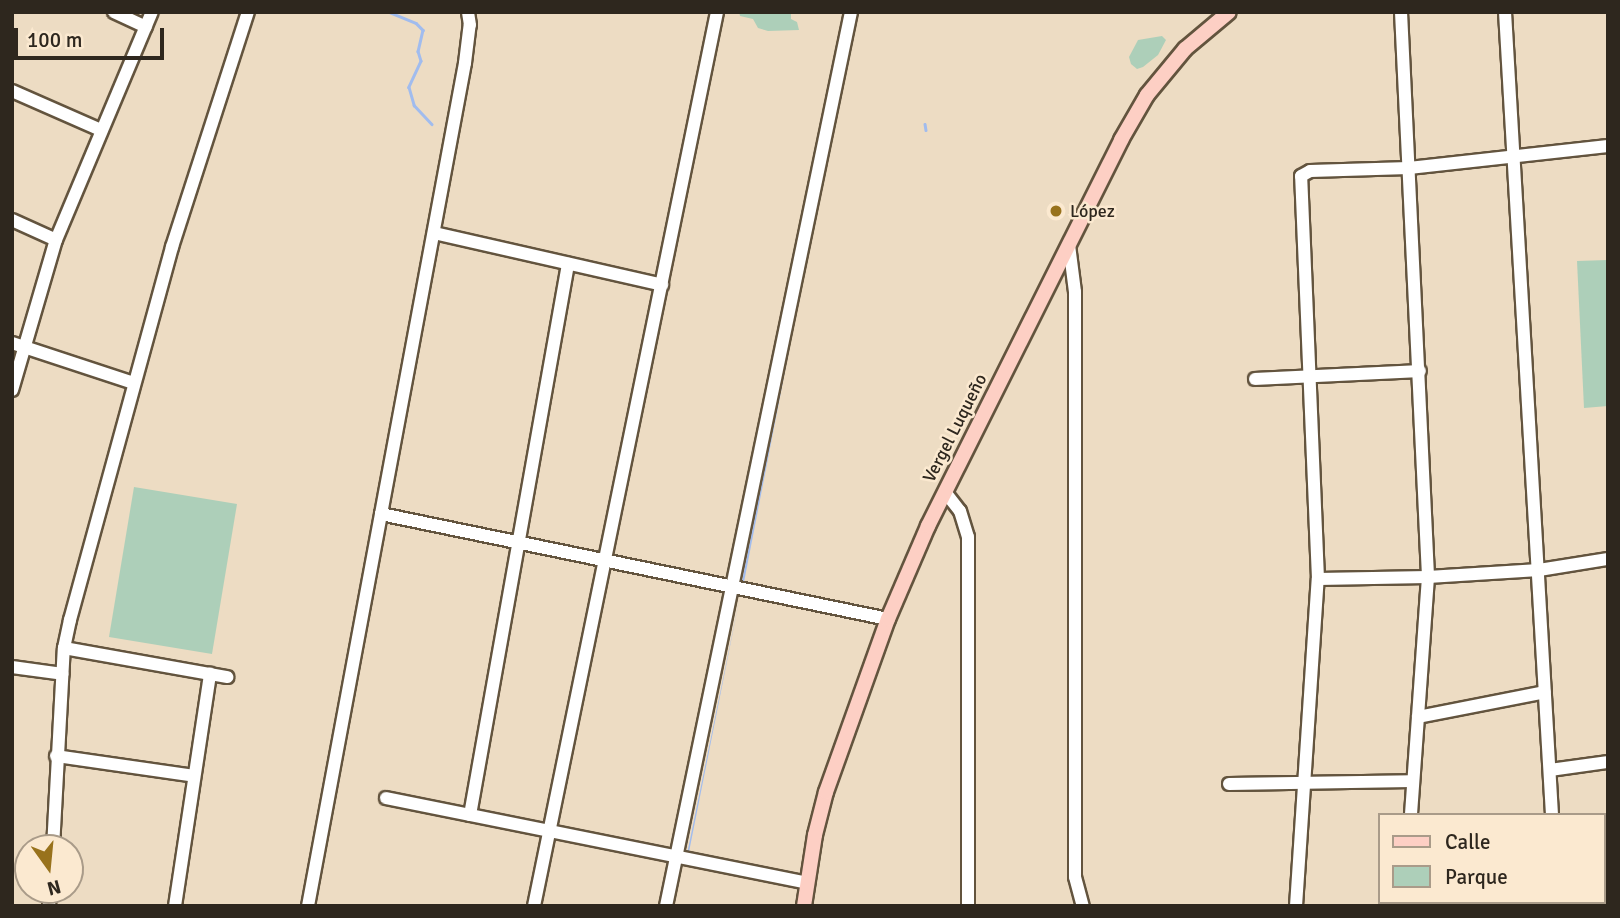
<!DOCTYPE html>
<meta charset="utf-8">
<style>
body{margin:0}
#map{position:relative;width:1620px;height:918px;overflow:hidden;background:#eddcc3;font-family:Signika,sans-serif}
div>[style]{position:absolute}
.green>*{inset:0;background:#adcfb9}
.water>*{inset:0;background:#a1bcee}
.stream>*{height:2.5px;margin:-1.25px;padding:0 1.25px;transform-origin:1.25px;border-radius:1.25px;background:#a1bcee}
.roads{filter:drop-shadow(2px 0 #63543e) drop-shadow(-2px 0 #63543e) drop-shadow(0 2px #63543e) drop-shadow(0 -2px #63543e)}
.minor>*{height:12px;margin:-6px;padding:0 6px;transform-origin:6px;border-radius:6px;background:#fff}
.major>*{height:14px;margin:-7px;padding:0 7px;transform-origin:7px;border-radius:7px;background:#fdcfc4}
.dots>*{width:19px;height:19px;translate:-50% -50%;box-sizing:border-box;border:4px solid #fbe9d0;border-radius:50%}
span{translate:-50% -50%;white-space:nowrap;text-align:center;line-height:1.15;-webkit-text-stroke:5px #fbe9d0;paint-order:stroke}
.poi-label{font-size:18px;color:#2e271e}
.left{translate:0 -50%;text-align:left}
.street-label{font-size:18px;color:#2e271e}
.frame{position:absolute;inset:0;border:14px solid #2e271e;pointer-events:none}
.legend{position:absolute;left:1378px;top:813px;width:228px;height:91px;box-sizing:border-box;background:#fbe9d0;border:2px solid #a99b89;margin:0;padding:9px 12px;list-style:none;font-size:21px;color:#2e271e}
.legend li{display:flex;align-items:center;gap:14px;height:35px}
.legend b{width:35px;border:2px solid #a99b89}
.north{position:absolute;left:14px;top:834px;width:70px;height:70px;box-sizing:border-box;background:#fbe9d0;border:2px solid #a99b89;border-radius:50%;rotate:165deg;font-size:19px;font-weight:700;line-height:28px;text-align:center;color:#2e271e}
.north::after{content:'';display:block;margin:auto;width:24px;height:32px;background:#98721c;clip-path:polygon(50% 0,100% 100%,50% 72%,0 100%)}
.scale{position:absolute;left:14px;top:28px;width:150px;height:32px;box-sizing:border-box;border:4px solid #2e271e;border-top:0;padding-left:9px;font-size:21px;line-height:24px;white-space:nowrap;color:#2e271e;-webkit-text-stroke:5px #fbe9d0;paint-order:stroke}
</style>
<div id="map">
<div class="green">
<div style="clip-path:polygon(739px 12px,791px 12px,791px 19px,797px 22px,799px 30px,768px 31px,758px 28px,753px 19px,740px 16px)"></div>
<div style="clip-path:polygon(1162px 36px,1166px 40px,1158px 55px,1143px 67px,1137px 69px,1131px 64px,1129px 57px,1138px 40px)"></div>
<div style="clip-path:polygon(1608px 260px,1608px 406px,1584px 408px,1577px 261px)"></div>
<div style="clip-path:polygon(134px 487px,237px 504px,212px 654px,109px 637px)"></div>
</div>
<div class="water">
<div style="clip-path:polygon(793px 330px,744px 582px,742px 581px)"></div>
<div style="clip-path:polygon(740px 596px,689px 852px,739px 864px,687px 854px)"></div>
</div>
<div class="stream">
<div style="left:389px;top:12px;width:29px;rotate:22deg"></div>
<div style="left:416px;top:23px;width:10px;rotate:45deg"></div>
<div style="left:423px;top:30px;width:22px;rotate:103deg"></div>
<div style="left:418px;top:51px;width:10px;rotate:73deg"></div>
<div style="left:421px;top:61px;width:29px;rotate:115deg"></div>
<div style="left:409px;top:87px;width:19px;rotate:74deg"></div>
<div style="left:414px;top:105px;width:26px;rotate:47deg"></div>
<div style="left:925px;top:124px;width:6px;rotate:81deg"></div>
</div>
<div class="roads">
<div class="minor">
<div style="left:114px;top:12px;width:35px;rotate:25deg"></div>
<div style="left:1401px;top:12px;width:566px;rotate:87.26deg"></div>
<div style="left:1428px;top:577px;width:239px;rotate:94.1deg"></div>
<div style="left:1505px;top:12px;width:804px;rotate:86.65deg"></div>
<div style="left:12px;top:91px;width:97px;rotate:23.7deg"></div>
<div style="left:12px;top:220px;width:48px;rotate:24.4deg"></div>
<div style="left:434px;top:233px;width:234px;rotate:12.8deg"></div>
<div style="left:1069px;top:245px;width:47px;rotate:82.7deg"></div>
<div style="left:1075px;top:292px;width:585px;rotate:90deg"></div>
<div style="left:1075px;top:877px;width:30px;rotate:75deg"></div>
<div style="left:12px;top:343px;width:128px;rotate:18.2deg"></div>
<div style="left:1255px;top:379px;width:165px;rotate:-2.8deg"></div>
<div style="left:12px;top:390px;width:156px;rotate:-73.7deg"></div>
<div style="left:56px;top:240px;width:247px;rotate:-67.2deg"></div>
<div style="left:945px;top:492px;width:24px;rotate:52deg"></div>
<div style="left:960px;top:511px;width:27px;rotate:73deg"></div>
<div style="left:968px;top:537px;width:369px;rotate:90deg"></div>
<div style="left:381px;top:514px;width:518px;rotate:11.7deg"></div>
<div style="left:1318px;top:579px;width:110px;rotate:-1deg"></div>
<div style="left:1428px;top:577px;width:111px;rotate:-3.6deg"></div>
<div style="left:1539px;top:570px;width:70px;rotate:-9.1deg"></div>
<div style="left:64px;top:648px;width:166px;rotate:10.1deg"></div>
<div style="left:12px;top:667px;width:51px;rotate:7.8deg"></div>
<div style="left:1418px;top:717px;width:129px;rotate:-11.1deg"></div>
<div style="left:56px;top:756px;width:139px;rotate:8.2deg"></div>
<div style="left:1550px;top:770px;width:59px;rotate:-7.9deg"></div>
<div style="left:1229px;top:784px;width:183px;rotate:-0.9deg"></div>
<div style="left:386px;top:798px;width:429px;rotate:11.4deg"></div>
<div style="left:470px;top:815px;width:560px;rotate:-79.91deg"></div>
<div style="left:53px;top:848px;width:200px;rotate:-86.9deg"></div>
<div style="left:64px;top:648px;width:29px;rotate:-78deg"></div>
<div style="left:70px;top:620px;width:387px;rotate:-74.7deg"></div>
<div style="left:172px;top:247px;width:247px;rotate:-72.1deg"></div>
<div style="left:1557px;top:902px;width:4px;rotate:90deg"></div>
<div style="left:49px;top:906px;width:16px;rotate:-86deg"></div>
<div style="left:175px;top:906px;width:235px;rotate:-81.4deg"></div>
<div style="left:308px;top:906px;width:857px;rotate:-79.45deg"></div>
<div style="left:465px;top:63px;width:38px;rotate:-83deg"></div>
<div style="left:470px;top:25px;width:13px;rotate:-99deg"></div>
<div style="left:534px;top:906px;width:913px;rotate:-78.43deg"></div>
<div style="left:666px;top:906px;width:913px;rotate:-78.31deg"></div>
<div style="left:1296px;top:906px;width:328px;rotate:-86.2deg"></div>
<div style="left:1318px;top:579px;width:403px;rotate:-92.4deg"></div>
<div style="left:1301px;top:176px;width:10px;rotate:-29deg"></div>
<div style="left:1310px;top:171px;width:99px;rotate:-1.7deg"></div>
<div style="left:1409px;top:168px;width:200px;rotate:-6.3deg"></div>
<div style="left:1407px;top:906px;width:4px;rotate:-76deg"></div>
</div>
<div class="major">
<div style="left:804px;top:906px;width:72px;rotate:-81.2deg"></div>
<div style="left:815px;top:835px;width:44px;rotate:-75.7deg"></div>
<div style="left:826px;top:792px;width:184px;rotate:-70.3deg"></div>
<div style="left:888px;top:619px;width:101px;rotate:-66.7deg"></div>
<div style="left:928px;top:526px;width:432px;rotate:-63.4deg"></div>
<div style="left:1121px;top:140px;width:52px;rotate:-60deg"></div>
<div style="left:1147px;top:95px;width:60px;rotate:-50.4deg"></div>
<div style="left:1185px;top:49px;width:57px;rotate:-40.1deg"></div>
</div>
</div>
<div class="dots">
<div style="left:1056px;top:211px;background:#98721c"></div>
</div>
<div class="poi-label">
<span class="left" style="left:1070px;top:211px">López</span>
</div>
<div class="street-label">
<span style="left:955px;top:428px;rotate:-63deg">Vergel Luqueño</span>
</div>
<div class="frame"></div>
<ul class="legend">
<li><b style="height:9px;background:#fdcfc4"></b>Calle</li>
<li><b style="height:19px;background:#adcfb9"></b>Parque</li>
</ul>
<div class="north">N</div>
<div class="scale">100 m</div>
</div>
